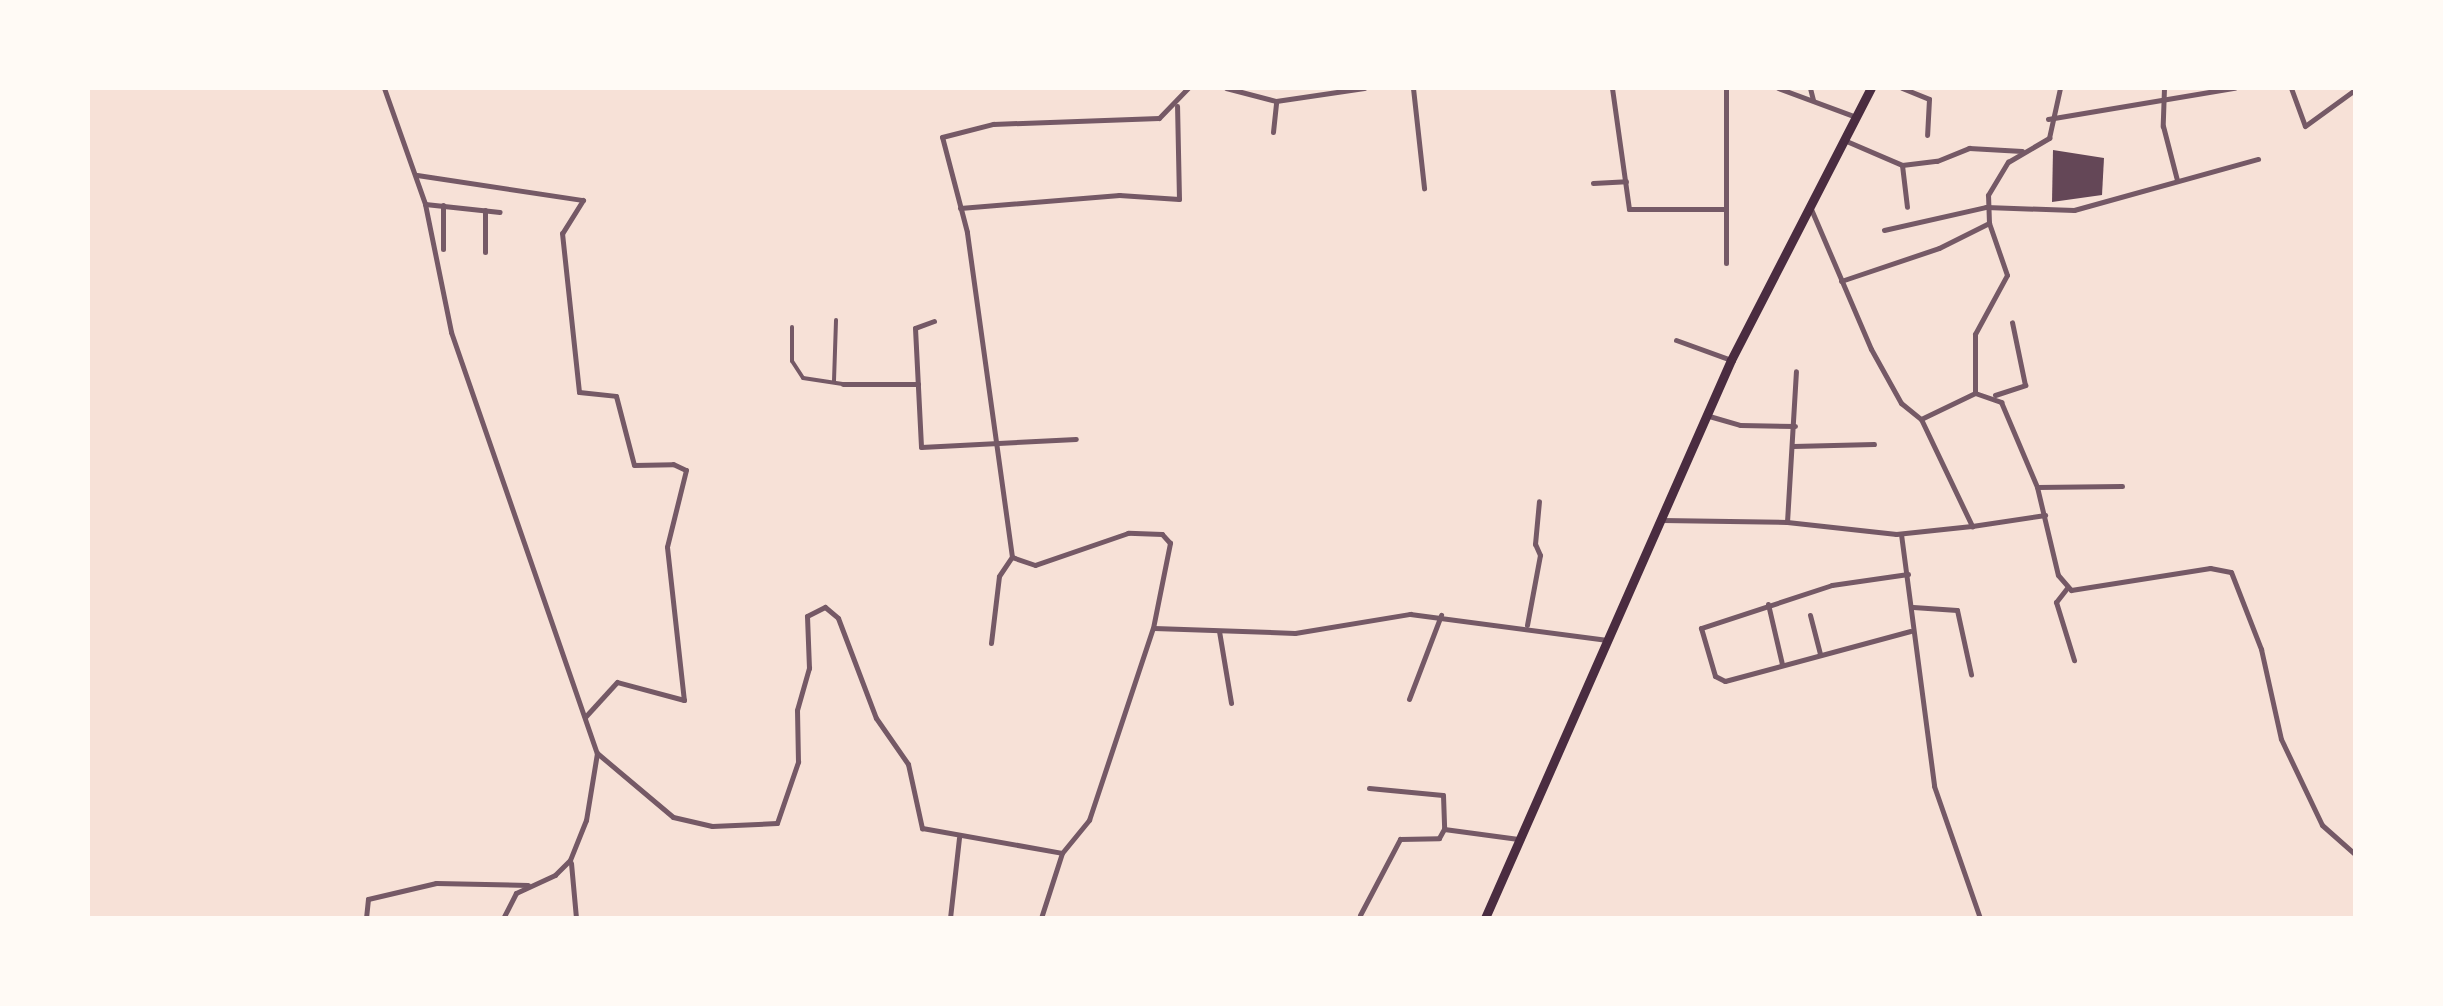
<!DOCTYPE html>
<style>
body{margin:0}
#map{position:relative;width:2443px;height:1006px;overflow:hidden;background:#f7e1d7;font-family:Signika,sans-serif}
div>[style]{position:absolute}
.building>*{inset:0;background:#644757}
.pedestrian>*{height:4px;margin:-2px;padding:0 2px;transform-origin:2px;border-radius:2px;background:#755966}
.minor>*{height:5px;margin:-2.5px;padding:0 2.5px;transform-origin:2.5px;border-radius:2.5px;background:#755966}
.primary>*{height:9px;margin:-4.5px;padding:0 4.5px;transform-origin:4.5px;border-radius:4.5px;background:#4a2c40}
span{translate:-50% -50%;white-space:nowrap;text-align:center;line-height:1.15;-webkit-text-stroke:10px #fffaf5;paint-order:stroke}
.frame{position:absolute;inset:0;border:90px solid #fffaf5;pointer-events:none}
</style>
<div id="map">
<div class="building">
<div style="clip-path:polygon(2053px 150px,2104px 158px,2102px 195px,2052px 202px)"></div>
</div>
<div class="pedestrian">
<div style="left:792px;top:327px;width:34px;rotate:90deg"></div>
<div style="left:792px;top:361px;width:20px;rotate:57deg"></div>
<div style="left:803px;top:378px;width:40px;rotate:8.5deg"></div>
<div style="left:834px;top:381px;width:61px;rotate:-88.1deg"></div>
</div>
<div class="minor">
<div style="left:384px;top:88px;width:123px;rotate:70.5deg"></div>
<div style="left:425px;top:204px;width:131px;rotate:78.5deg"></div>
<div style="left:451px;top:332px;width:446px;rotate:70.9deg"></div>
<div style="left:597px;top:753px;width:68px;rotate:99.3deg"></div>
<div style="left:586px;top:820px;width:43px;rotate:111.8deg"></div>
<div style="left:570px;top:860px;width:21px;rotate:135deg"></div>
<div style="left:555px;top:875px;width:43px;rotate:155.2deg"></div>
<div style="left:516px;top:893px;width:28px;rotate:117deg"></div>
<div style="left:1226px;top:88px;width:52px;rotate:14.6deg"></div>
<div style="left:1276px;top:101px;width:89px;rotate:-8.4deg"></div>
<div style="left:1413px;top:88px;width:101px;rotate:83.7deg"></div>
<div style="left:1612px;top:88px;width:122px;rotate:82deg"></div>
<div style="left:1629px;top:209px;width:97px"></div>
<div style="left:1778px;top:88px;width:83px;rotate:20.4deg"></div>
<div style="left:1810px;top:88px;width:12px;rotate:76deg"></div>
<div style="left:1902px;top:88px;width:29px;rotate:22deg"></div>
<div style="left:1929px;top:99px;width:36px;rotate:93deg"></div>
<div style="left:2164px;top:88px;width:38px;rotate:92deg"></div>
<div style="left:2163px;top:126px;width:56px;rotate:75.5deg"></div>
<div style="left:2291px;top:88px;width:40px;rotate:69.8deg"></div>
<div style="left:2305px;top:126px;width:63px;rotate:-36deg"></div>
<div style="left:2048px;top:119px;width:189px;rotate:-9.5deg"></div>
<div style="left:1273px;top:132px;width:31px;rotate:-84deg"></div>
<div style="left:1844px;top:140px;width:63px;rotate:23.3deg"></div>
<div style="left:1902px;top:165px;width:35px;rotate:-7deg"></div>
<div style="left:1937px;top:161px;width:35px;rotate:-22deg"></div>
<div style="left:1969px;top:148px;width:53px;rotate:3.2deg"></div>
<div style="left:1902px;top:165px;width:42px;rotate:83.2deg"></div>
<div style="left:417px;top:175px;width:168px;rotate:8.6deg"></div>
<div style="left:583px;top:200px;width:39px;rotate:122deg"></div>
<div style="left:562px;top:233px;width:160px;rotate:83.9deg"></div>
<div style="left:579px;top:392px;width:37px;rotate:6deg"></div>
<div style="left:616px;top:396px;width:71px;rotate:75.4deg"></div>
<div style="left:634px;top:465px;width:39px;rotate:-1deg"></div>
<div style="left:673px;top:464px;width:14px;rotate:25deg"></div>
<div style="left:686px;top:470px;width:79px;rotate:103.9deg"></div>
<div style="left:667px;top:547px;width:154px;rotate:83.7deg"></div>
<div style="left:684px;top:700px;width:69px;rotate:-165deg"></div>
<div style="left:617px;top:682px;width:47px;rotate:132.4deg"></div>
<div style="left:1593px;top:183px;width:33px;rotate:-3deg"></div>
<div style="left:425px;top:204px;width:75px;rotate:6.1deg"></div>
<div style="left:960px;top:208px;width:160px;rotate:-4.7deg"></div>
<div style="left:1119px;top:195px;width:60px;rotate:3.8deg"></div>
<div style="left:1179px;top:199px;width:93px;rotate:-91.2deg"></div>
<div style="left:1811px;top:209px;width:152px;rotate:66.8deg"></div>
<div style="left:1871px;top:349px;width:62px;rotate:60.9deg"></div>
<div style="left:1901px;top:403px;width:26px;rotate:39deg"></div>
<div style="left:1921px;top:419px;width:119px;rotate:64.5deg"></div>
<div style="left:1972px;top:526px;width:74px;rotate:-8.6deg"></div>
<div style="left:485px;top:210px;width:42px;rotate:90deg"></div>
<div style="left:1884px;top:230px;width:105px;rotate:-12.7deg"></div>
<div style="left:1986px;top:207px;width:88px;rotate:2deg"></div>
<div style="left:2074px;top:210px;width:191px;rotate:-15.5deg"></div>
<div style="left:443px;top:249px;width:44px;rotate:-90deg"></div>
<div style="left:1726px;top:263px;width:175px;rotate:-90deg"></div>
<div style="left:1841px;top:281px;width:103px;rotate:-18.6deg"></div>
<div style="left:1939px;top:248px;width:56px;rotate:-26.6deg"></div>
<div style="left:934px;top:321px;width:20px;rotate:160deg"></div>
<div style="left:915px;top:328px;width:119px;rotate:87.1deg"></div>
<div style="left:921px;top:447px;width:155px;rotate:-3deg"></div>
<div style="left:1676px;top:340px;width:59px;rotate:20deg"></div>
<div style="left:843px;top:384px;width:75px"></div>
<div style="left:1975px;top:393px;width:59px;rotate:-90deg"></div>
<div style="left:1975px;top:334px;width:67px;rotate:-61.5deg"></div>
<div style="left:2007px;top:275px;width:55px;rotate:-109.1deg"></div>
<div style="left:1989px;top:223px;width:28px;rotate:-92deg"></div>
<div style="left:1988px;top:195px;width:39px;rotate:-59deg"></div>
<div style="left:2008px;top:162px;width:48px;rotate:-30.3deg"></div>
<div style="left:2049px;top:138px;width:51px;rotate:-77.6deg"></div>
<div style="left:1995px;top:395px;width:32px;rotate:-18deg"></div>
<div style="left:2025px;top:385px;width:64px;rotate:-101.7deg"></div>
<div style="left:1709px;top:416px;width:32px;rotate:16deg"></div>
<div style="left:1740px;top:425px;width:55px;rotate:1deg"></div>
<div style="left:1921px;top:419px;width:60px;rotate:-25.7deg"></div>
<div style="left:1975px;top:393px;width:28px;rotate:19deg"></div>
<div style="left:2001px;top:402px;width:92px;rotate:67deg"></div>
<div style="left:2037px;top:487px;width:90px;rotate:76.6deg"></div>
<div style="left:2058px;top:575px;width:20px;rotate:49deg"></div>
<div style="left:2071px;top:590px;width:141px;rotate:-9deg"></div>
<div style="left:2210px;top:568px;width:21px;rotate:11deg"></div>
<div style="left:2231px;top:572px;width:83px;rotate:68.7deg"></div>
<div style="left:2261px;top:649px;width:92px;rotate:77.5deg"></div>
<div style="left:2281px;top:739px;width:95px;rotate:64.5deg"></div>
<div style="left:2322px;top:825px;width:45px;rotate:41.4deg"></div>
<div style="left:1793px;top:446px;width:81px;rotate:-1.4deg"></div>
<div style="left:2037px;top:487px;width:85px;rotate:-0.7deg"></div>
<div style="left:1662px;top:520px;width:125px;rotate:0.9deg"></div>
<div style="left:1787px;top:522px;width:110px;rotate:6.3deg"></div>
<div style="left:1896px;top:534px;width:76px;rotate:-6deg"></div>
<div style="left:1787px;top:522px;width:151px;rotate:-86.6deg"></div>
<div style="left:1901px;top:534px;width:254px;rotate:82.5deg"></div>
<div style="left:1934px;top:786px;width:140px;rotate:70.8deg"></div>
<div style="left:1908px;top:574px;width:77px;rotate:171.8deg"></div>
<div style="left:1832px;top:585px;width:138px;rotate:161.8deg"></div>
<div style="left:1701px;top:628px;width:50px;rotate:73.7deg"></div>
<div style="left:1715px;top:676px;width:11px;rotate:27deg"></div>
<div style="left:1725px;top:681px;width:192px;rotate:-15.1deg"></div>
<div style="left:2067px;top:588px;width:18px;rotate:128deg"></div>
<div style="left:2056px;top:602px;width:61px;rotate:72.8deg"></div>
<div style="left:1768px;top:604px;width:62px;rotate:76.9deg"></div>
<div style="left:1913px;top:607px;width:44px;rotate:3.9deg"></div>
<div style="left:1957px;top:610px;width:66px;rotate:77.7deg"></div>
<div style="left:1810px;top:615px;width:40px;rotate:75.6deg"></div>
<div style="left:1527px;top:625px;width:71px;rotate:-79.5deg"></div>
<div style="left:1540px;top:555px;width:12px;rotate:-114deg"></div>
<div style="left:1535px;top:544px;width:43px;rotate:-84.7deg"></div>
<div style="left:1154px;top:628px;width:141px;rotate:2deg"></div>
<div style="left:1295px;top:633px;width:117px;rotate:-9.4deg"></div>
<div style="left:1410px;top:614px;width:199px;rotate:7.5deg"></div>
<div style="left:1219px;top:631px;width:73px;rotate:80.5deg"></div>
<div style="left:991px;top:643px;width:67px;rotate:-83.2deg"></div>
<div style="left:999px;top:576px;width:23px;rotate:-56deg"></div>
<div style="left:1409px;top:699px;width:90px;rotate:-69.1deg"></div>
<div style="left:597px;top:753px;width:99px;rotate:40.1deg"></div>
<div style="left:673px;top:817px;width:40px;rotate:13deg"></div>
<div style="left:712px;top:826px;width:65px;rotate:-2.6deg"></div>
<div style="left:777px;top:823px;width:65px;rotate:-71deg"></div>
<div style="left:798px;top:762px;width:52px;rotate:-91.1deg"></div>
<div style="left:797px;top:710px;width:44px;rotate:-74.1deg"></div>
<div style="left:809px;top:668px;width:52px;rotate:-92.2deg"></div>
<div style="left:807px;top:616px;width:20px;rotate:-27deg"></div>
<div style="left:825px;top:607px;width:17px;rotate:40deg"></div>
<div style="left:838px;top:618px;width:107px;rotate:69.2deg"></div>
<div style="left:876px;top:718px;width:56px;rotate:55.2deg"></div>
<div style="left:908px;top:764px;width:66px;rotate:77.7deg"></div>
<div style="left:922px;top:828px;width:142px;rotate:10.1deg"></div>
<div style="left:1369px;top:788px;width:74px;rotate:5.4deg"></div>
<div style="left:1443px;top:795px;width:34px;rotate:88deg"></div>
<div style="left:571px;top:863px;width:55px;rotate:84.8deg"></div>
<div style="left:1360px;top:915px;width:86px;rotate:-62.2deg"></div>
<div style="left:1400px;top:839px;width:39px;rotate:-1deg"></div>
<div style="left:1439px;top:838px;width:10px;rotate:-61deg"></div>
<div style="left:1444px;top:829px;width:75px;rotate:7.7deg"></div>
<div style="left:366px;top:918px;width:19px;rotate:-84deg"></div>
<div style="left:368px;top:899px;width:70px;rotate:-13.2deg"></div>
<div style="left:436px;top:883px;width:92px;rotate:1.2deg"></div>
<div style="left:950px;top:918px;width:81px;rotate:-83.6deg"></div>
<div style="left:1041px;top:918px;width:68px;rotate:-72.1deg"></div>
<div style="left:1062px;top:853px;width:43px;rotate:-50.7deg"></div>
<div style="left:1089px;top:820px;width:202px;rotate:-71.6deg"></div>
<div style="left:1153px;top:628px;width:87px;rotate:-78.7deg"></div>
<div style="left:1170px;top:543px;width:12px;rotate:-132deg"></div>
<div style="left:1162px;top:534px;width:34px;rotate:-178deg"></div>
<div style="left:1128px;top:533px;width:98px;rotate:161deg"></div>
<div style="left:1035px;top:565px;width:24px;rotate:-161deg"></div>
<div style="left:1012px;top:557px;width:328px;rotate:-97.9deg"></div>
<div style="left:967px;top:232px;width:98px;rotate:-104.7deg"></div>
<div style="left:942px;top:137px;width:53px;rotate:-14.3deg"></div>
<div style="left:993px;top:124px;width:166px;rotate:-2.1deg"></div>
<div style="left:1159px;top:118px;width:42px;rotate:-46deg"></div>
</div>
<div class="primary">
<div style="left:1485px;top:918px;width:610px;rotate:-66.21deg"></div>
<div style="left:1731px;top:360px;width:306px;rotate:-62.8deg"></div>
</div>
<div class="frame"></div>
</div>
